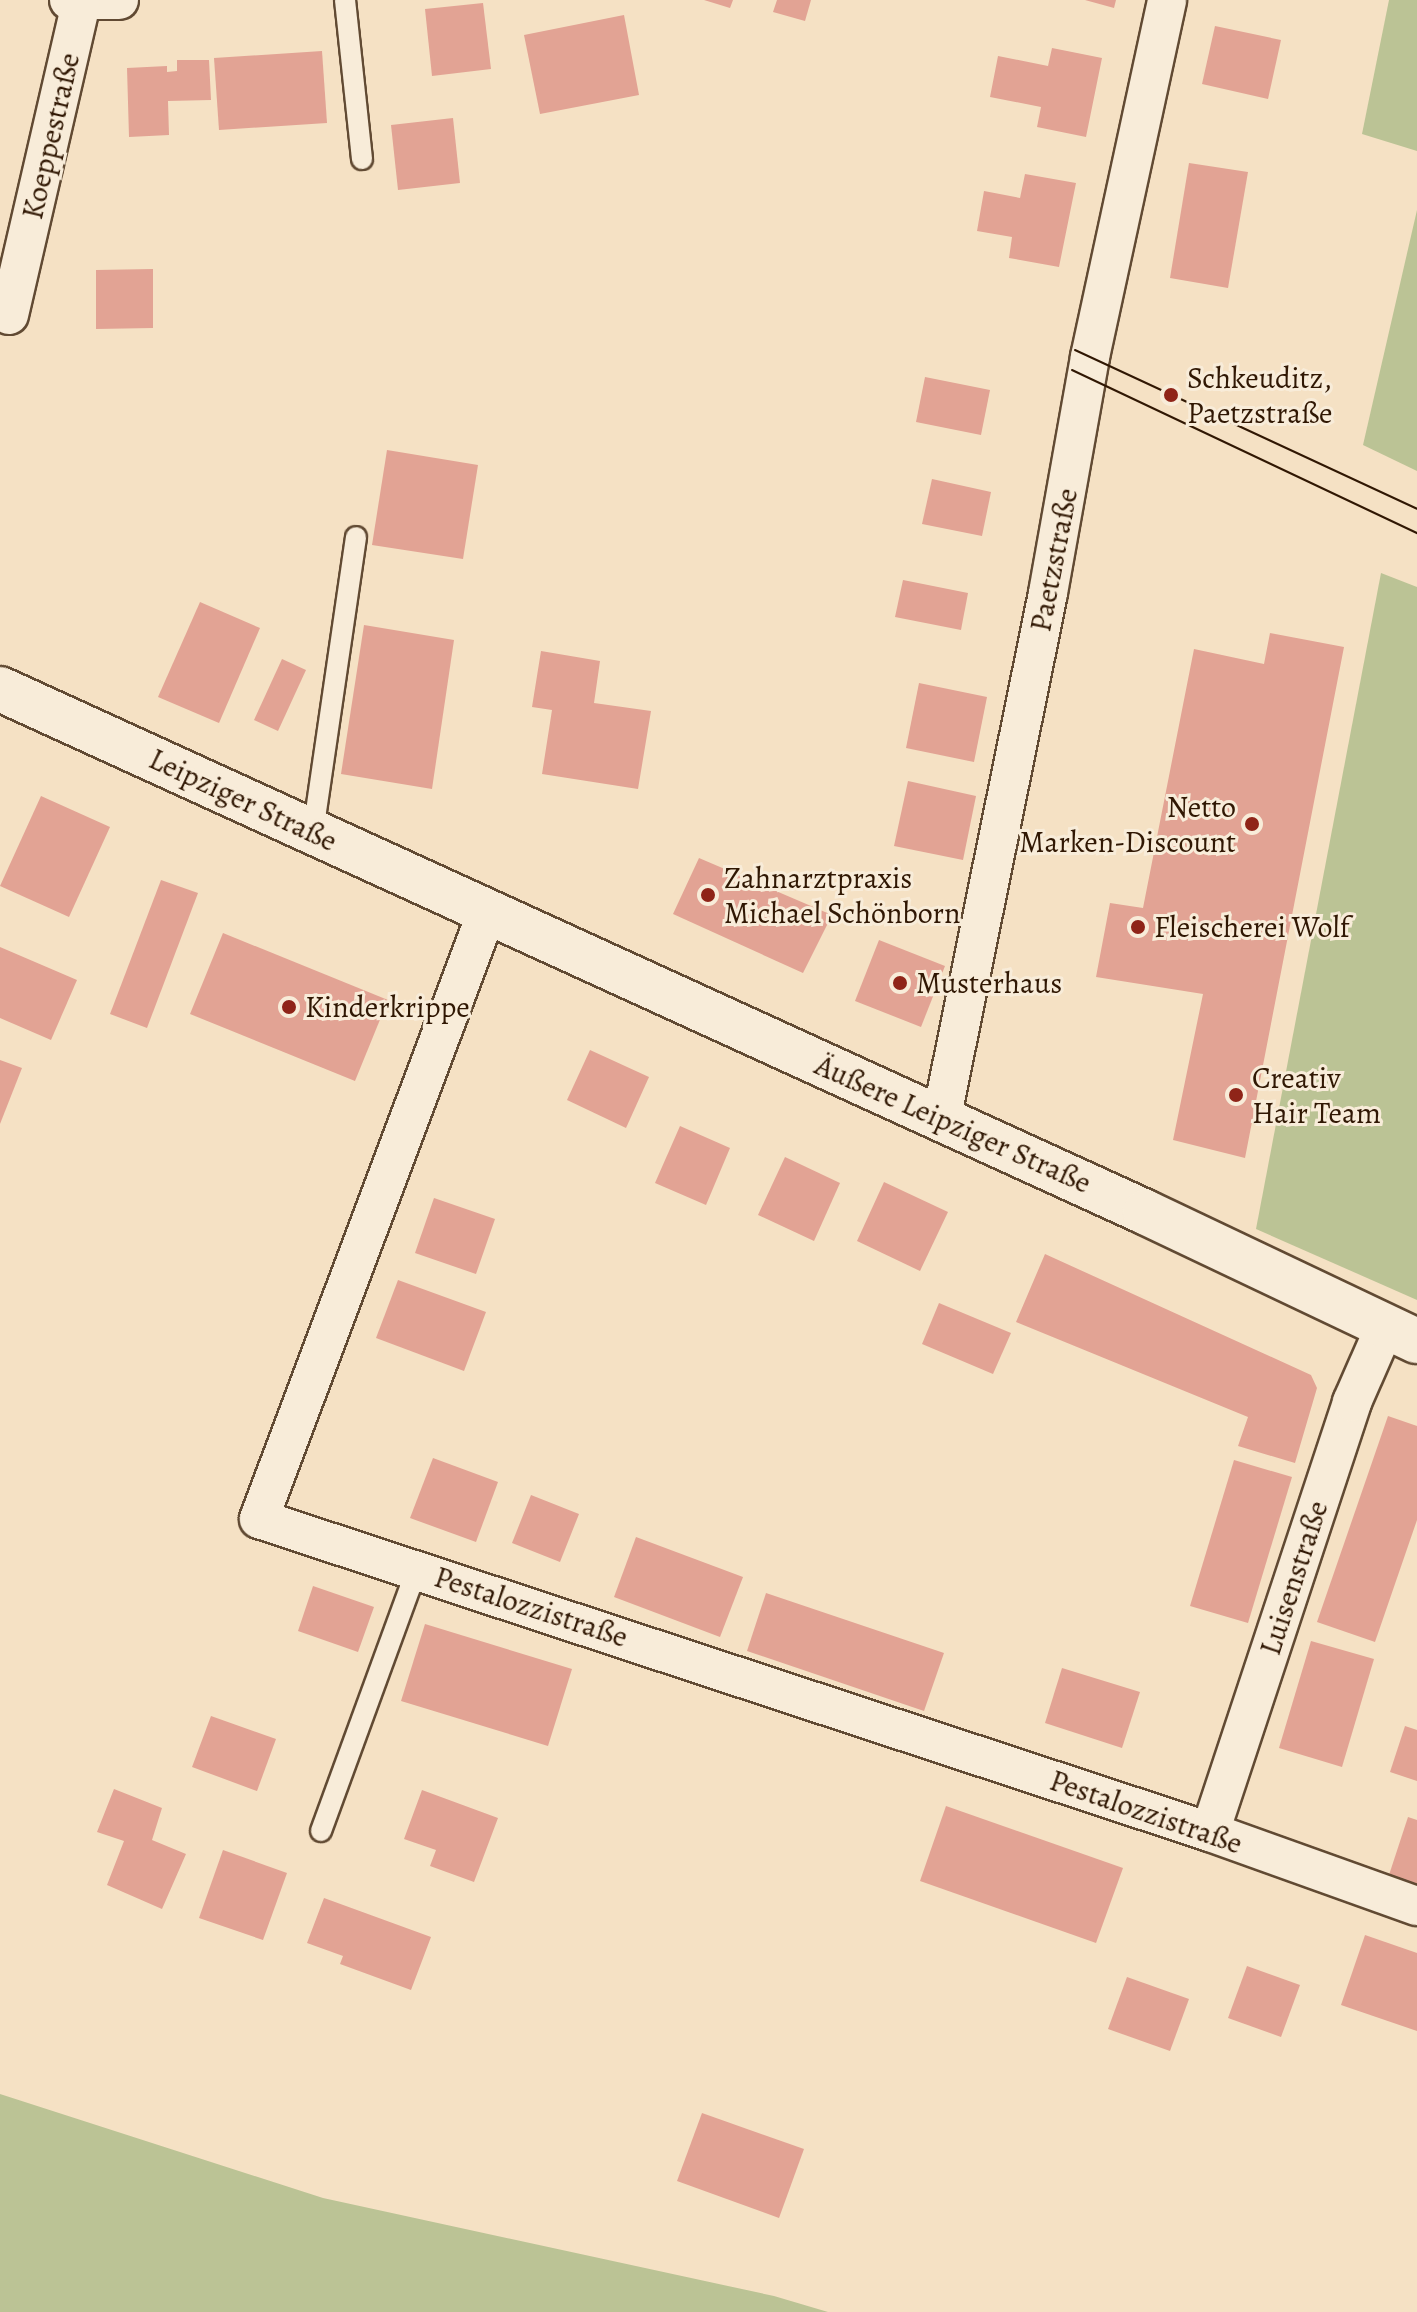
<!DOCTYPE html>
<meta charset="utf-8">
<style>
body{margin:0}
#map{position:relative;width:1417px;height:2312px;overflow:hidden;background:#f5e1c4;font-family:Alegreya,serif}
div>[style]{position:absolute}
.green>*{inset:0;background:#bbc395}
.building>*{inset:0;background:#e2a394}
.roads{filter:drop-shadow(2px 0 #614a33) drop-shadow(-2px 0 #614a33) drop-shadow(0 2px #614a33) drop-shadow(0 -2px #614a33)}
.service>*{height:20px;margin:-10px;padding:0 10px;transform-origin:10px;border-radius:10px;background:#f8ecd9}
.minor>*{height:38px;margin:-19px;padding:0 19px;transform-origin:19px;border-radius:19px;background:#f8ecd9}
.tertiary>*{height:44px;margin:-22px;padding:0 22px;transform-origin:22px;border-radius:22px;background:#f8ecd9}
.tram>*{height:2px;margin:-1px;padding:0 1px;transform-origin:1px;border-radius:1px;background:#301703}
.dots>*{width:22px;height:22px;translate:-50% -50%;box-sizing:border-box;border:4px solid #f8ecd9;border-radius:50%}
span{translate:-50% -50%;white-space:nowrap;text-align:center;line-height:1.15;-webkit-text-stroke:6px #f8ecd9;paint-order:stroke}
.street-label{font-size:30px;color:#301703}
.poi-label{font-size:30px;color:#301703}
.left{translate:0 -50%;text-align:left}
.right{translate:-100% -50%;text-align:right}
</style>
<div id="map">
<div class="green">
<div style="clip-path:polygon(1389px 0,1417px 0,1417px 151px,1362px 134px)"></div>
<div style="clip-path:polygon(1417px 210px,1417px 471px,1363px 445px)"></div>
<div style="clip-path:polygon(1381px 573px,1417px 587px,1417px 1300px,1256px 1229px)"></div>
<div style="clip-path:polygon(0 2094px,323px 2198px,774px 2296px,828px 2312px,0 2312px)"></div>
</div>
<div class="building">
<div style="clip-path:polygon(704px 0,733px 0,730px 8px)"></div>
<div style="clip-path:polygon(777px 0,811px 0,805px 21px,773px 12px)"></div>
<div style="clip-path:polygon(1085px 0,1116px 0,1114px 8px)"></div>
<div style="clip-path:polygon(483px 3px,491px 69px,432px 76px,425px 9px)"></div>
<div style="clip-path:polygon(624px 15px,639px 95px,540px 114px,524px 35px)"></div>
<div style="clip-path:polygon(1215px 26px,1281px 40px,1268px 99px,1202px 84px)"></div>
<div style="clip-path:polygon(1052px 48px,1102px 58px,1086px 137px,1037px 127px,1041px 107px,990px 97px,998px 56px,1048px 66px)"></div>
<div style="clip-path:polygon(322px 51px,327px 123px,219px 130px,214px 58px)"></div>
<div style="clip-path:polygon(177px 60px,209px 60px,211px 100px,168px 101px,169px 135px,129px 137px,127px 68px,167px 66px,167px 72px,177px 71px)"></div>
<div style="clip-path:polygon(453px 118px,460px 183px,398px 190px,391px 125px)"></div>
<div style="clip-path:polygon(1189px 163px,1248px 172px,1228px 288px,1170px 278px)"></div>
<div style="clip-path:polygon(1025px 174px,1076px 183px,1059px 267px,1009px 258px,1012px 237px,977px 231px,984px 191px,1020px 198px)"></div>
<div style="clip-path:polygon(153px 269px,153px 328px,96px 329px,96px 270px)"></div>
<div style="clip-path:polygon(925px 377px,990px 390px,981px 435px,916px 422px)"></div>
<div style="clip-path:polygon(387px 450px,478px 465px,463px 559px,372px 545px)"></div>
<div style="clip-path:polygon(932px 479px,991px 492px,982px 536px,922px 524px)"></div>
<div style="clip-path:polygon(903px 580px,968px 593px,961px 630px,895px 617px)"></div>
<div style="clip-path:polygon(200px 602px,260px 628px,219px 723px,158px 697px)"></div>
<div style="clip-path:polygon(364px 625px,454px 640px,432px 789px,341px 774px)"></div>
<div style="clip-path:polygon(1270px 633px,1344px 647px,1245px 1158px,1173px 1140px,1203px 994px,1096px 977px,1110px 903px,1143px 908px,1194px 649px,1264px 664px)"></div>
<div style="clip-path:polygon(541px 651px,600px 661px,594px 703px,651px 711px,638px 789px,542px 774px,552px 710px,532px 707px)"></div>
<div style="clip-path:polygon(282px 659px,306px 670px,278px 731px,254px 720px)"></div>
<div style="clip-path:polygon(919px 683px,987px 697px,974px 762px,906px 748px)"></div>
<div style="clip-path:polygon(908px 781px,976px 796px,963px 860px,894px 846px)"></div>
<div style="clip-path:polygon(41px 796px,110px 827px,69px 917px,0 886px)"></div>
<div style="clip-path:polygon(699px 858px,832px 915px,803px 973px,673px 914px)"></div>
<div style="clip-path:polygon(161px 880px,198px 893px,147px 1028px,110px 1014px)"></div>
<div style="clip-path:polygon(223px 933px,388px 1000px,355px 1081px,190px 1014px)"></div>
<div style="clip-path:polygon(879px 940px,945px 966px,921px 1027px,855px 1001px)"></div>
<div style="clip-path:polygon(0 947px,77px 980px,51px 1040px,0 1018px)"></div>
<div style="clip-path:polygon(590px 1050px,649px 1077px,626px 1128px,567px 1100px)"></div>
<div style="clip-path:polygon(0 1060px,22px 1068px,0 1124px)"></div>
<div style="clip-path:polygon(680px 1126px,730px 1148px,706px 1205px,655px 1183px)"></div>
<div style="clip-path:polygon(785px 1157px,840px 1183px,814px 1241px,758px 1215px)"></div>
<div style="clip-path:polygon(884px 1182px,948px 1212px,920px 1271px,857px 1241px)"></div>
<div style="clip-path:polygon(434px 1198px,495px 1219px,476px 1274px,415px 1253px)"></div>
<div style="clip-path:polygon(1045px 1254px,1311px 1375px,1317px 1388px,1295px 1463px,1238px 1446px,1248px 1417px,1016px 1322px)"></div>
<div style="clip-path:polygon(398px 1280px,486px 1312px,464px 1371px,376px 1338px)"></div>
<div style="clip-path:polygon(939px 1303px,1011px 1333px,993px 1374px,922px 1344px)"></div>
<div style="clip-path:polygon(1388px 1416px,1417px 1426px,1417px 1520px,1375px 1642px,1317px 1622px)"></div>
<div style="clip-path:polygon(433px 1458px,498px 1482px,476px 1542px,410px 1518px)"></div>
<div style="clip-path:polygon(1234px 1460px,1292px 1477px,1248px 1623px,1190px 1606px)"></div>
<div style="clip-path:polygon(531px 1495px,579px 1514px,560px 1562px,512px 1543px)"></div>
<div style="clip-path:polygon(636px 1537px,743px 1577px,720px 1637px,614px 1597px)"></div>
<div style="clip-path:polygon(313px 1586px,374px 1607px,358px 1652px,298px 1631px)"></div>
<div style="clip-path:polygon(766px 1593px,944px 1653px,924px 1711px,747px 1651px)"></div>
<div style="clip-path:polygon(425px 1624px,572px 1669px,548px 1746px,401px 1701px)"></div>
<div style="clip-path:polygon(1311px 1641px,1374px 1659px,1342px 1767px,1279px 1748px)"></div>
<div style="clip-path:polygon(1062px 1668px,1140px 1692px,1122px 1748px,1045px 1723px)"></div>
<div style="clip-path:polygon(211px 1716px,276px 1739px,257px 1791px,192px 1767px)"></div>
<div style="clip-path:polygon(1405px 1726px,1417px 1730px,1417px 1781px,1390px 1772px)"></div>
<div style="clip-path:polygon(114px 1789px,162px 1808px,152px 1840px,186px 1854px,162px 1909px,107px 1885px,124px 1841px,97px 1832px)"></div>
<div style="clip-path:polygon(422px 1790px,498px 1818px,474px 1882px,430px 1866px,436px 1850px,404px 1839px)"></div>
<div style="clip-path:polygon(946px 1806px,1123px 1868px,1096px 1943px,920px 1881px)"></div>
<div style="clip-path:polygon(1408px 1817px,1417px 1820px,1417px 1884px,1389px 1875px)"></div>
<div style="clip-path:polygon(223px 1850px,287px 1873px,263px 1940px,199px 1918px)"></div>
<div style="clip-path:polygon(324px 1898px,431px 1937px,411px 1990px,340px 1964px,343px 1956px,307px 1943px)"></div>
<div style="clip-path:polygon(1365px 1935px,1417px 1953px,1417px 2031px,1341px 2005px)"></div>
<div style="clip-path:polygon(1247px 1966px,1300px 1985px,1281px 2037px,1228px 2018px)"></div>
<div style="clip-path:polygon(1127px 1977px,1189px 1999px,1170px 2051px,1108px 2029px)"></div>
<div style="clip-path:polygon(702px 2113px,804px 2149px,779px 2218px,677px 2181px)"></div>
</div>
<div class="roads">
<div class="service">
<div style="left:345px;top:0;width:160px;rotate:83.9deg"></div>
<div style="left:313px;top:832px;width:298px;rotate:-81.7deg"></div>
<div style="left:321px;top:1831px;width:279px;rotate:-69.9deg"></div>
</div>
<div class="minor">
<div style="left:69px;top:0;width:50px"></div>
<div style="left:9px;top:315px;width:319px;rotate:-77deg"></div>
<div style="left:487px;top:912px;width:648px;rotate:110.59deg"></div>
<div style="left:259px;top:1519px;width:1001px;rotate:18.22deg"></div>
<div style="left:1210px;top:1832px;width:220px;rotate:19.7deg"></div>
<div style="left:941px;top:1120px;width:538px;rotate:-78.52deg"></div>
<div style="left:1048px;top:593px;width:240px;rotate:-79.9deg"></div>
<div style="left:1090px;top:357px;width:365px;rotate:-77.8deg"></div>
<div style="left:1210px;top:1832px;width:453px;rotate:-71.7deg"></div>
<div style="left:1352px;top:1402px;width:82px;rotate:-66.3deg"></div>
</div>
<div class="tertiary">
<div style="left:0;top:689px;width:1259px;rotate:24.55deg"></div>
<div style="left:1145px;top:1212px;width:301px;rotate:25.4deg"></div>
</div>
</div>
<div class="tram">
<div style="left:1075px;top:350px;width:377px;rotate:24.9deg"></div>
<div style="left:1072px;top:370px;width:382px;rotate:25.3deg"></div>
</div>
<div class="dots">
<div style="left:1171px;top:395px;background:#8f2418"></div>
<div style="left:1252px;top:824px;background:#8f2418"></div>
<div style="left:708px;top:895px;background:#8f2418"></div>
<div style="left:1138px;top:927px;background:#8f2418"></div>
<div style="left:900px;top:983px;background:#8f2418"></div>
<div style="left:289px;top:1007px;background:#8f2418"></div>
<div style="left:1236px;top:1095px;background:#8f2418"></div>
</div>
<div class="street-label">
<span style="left:51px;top:136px;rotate:-77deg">Koeppestraße</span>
<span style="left:1054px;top:560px;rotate:-79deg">Paetzstraße</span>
<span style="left:243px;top:800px;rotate:25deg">Leipziger Straße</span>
<span style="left:953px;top:1124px;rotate:24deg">Äußere Leipziger Straße</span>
<span style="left:1294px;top:1578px;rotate:-72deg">Luisenstraße</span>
<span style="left:531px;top:1607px;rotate:18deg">Pestalozzistraße</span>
<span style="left:1146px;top:1812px;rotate:19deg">Pestalozzistraße</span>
</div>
<div class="poi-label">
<span class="left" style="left:1187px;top:395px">Schkeuditz,<br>Paetzstraße</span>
<span class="right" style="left:1236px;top:824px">Netto<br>Marken-Discount</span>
<span class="left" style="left:724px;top:895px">Zahnarztpraxis<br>Michael Schönborn</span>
<span class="left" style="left:1154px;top:927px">Fleischerei Wolf</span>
<span class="left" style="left:916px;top:983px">Musterhaus</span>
<span class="left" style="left:305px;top:1007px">Kinderkrippe</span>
<span class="left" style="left:1252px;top:1095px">Creativ<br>Hair Team</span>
</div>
</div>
